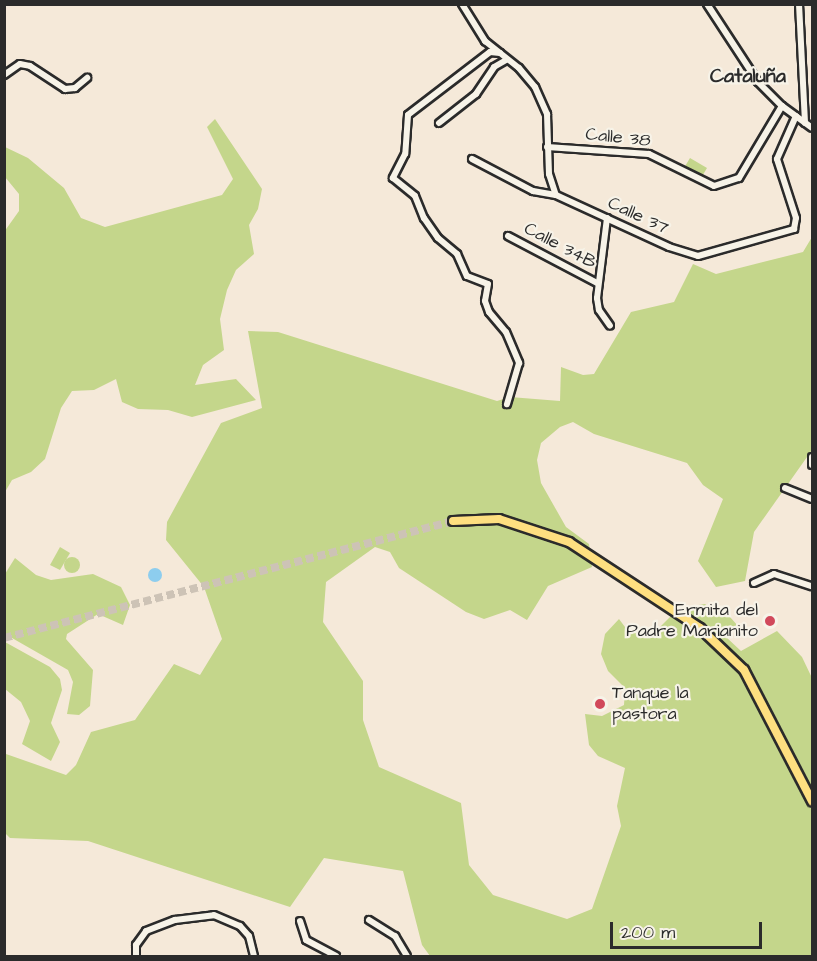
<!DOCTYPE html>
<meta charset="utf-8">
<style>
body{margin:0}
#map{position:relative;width:817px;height:961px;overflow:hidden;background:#f5e9d9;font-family:"Architects Daughter",sans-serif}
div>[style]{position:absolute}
.green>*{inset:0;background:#c4d68b}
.round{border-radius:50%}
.water>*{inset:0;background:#8dcdee}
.major-tunnel>*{height:8px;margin-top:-4px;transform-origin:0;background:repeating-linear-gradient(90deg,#cdc3b6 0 8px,transparent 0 12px)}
.roads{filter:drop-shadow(2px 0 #2b2b2b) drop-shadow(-2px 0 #2b2b2b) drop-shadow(0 2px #2b2b2b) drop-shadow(0 -2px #2b2b2b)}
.minor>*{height:6px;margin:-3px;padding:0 3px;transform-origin:3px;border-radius:3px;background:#f7f3e8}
.major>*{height:8px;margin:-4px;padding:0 4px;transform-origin:4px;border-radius:4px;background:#fedf80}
.dots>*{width:16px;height:16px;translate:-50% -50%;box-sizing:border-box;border:3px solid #f7f3e8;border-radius:50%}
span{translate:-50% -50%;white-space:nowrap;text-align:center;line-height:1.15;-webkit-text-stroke:4.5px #f7f3e8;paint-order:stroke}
.street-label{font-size:18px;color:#2b2b2b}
.poi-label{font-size:18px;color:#2b2b2b}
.right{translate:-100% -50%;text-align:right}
.left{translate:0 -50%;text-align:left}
.neighbourhood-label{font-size:20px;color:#2b2b2b;font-weight:700}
.frame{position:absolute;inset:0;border:6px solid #2b2b2b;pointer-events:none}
.scale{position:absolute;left:610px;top:922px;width:152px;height:27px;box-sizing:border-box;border:3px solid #2b2b2b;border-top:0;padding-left:8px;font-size:18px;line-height:21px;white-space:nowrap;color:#2b2b2b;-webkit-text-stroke:4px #f7f3e8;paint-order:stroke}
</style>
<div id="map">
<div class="green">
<div style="clip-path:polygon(215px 119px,262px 189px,258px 209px,249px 225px,254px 254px,236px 270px,227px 290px,220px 319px,224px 350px,203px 365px,195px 385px,236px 379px,256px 400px,192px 417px,168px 410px,138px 409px,122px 402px,116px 379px,94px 390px,72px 391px,61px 408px,45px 459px,31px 472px,12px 480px,5px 492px,4px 232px,19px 211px,19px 194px,5px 177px,5px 147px,28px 158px,64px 188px,81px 218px,105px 227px,222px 195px,233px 179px,207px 127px)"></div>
<div style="clip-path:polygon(690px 158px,707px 168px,701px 178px,684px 168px)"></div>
<div style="clip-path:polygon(812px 237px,812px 450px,754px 532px,745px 581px,716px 587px,698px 561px,723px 499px,703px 485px,687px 463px,594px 434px,573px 422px,560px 427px,541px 443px,537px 460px,541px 483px,566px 527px,589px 544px,592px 567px,548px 586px,527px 620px,510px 610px,484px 619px,466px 612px,399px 568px,390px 552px,375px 547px,326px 582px,323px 622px,363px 681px,363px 720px,379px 767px,461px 803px,469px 865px,493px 895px,567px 919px,592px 909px,621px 826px,617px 806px,625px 768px,598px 756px,589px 745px,585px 714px,602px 716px,624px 705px,625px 688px,608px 671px,601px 654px,605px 634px,619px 619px,628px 631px,642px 627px,654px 633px,679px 608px,705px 604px,720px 616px,730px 617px,738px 626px,726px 637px,741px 651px,777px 631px,802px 657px,812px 678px,812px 956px,430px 956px,422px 945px,403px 871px,324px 858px,290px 907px,88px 841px,10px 838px,5px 833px,6px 754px,66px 775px,76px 765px,91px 732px,135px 720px,174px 664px,200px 675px,222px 639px,204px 587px,166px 540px,167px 522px,221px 423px,262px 408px,248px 331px,278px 332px,497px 401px,510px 397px,560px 401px,561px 367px,583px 375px,594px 374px,631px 312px,674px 302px,693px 264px,716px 274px,803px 252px)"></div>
<div style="clip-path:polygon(60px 547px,70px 553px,60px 570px,50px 565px)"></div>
<div class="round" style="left:64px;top:557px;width:16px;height:16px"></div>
<div style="clip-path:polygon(15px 558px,36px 575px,51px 580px,93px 574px,121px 587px,130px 605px,123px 625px,98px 614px,67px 634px,66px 639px,93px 670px,90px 706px,79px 715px,67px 714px,73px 682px,68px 670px,5px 634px,5px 574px)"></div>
<div style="clip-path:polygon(5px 642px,50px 667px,60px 679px,62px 690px,51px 723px,60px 742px,51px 761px,22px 744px,30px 721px,21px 702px,5px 689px)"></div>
</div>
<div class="water">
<div class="round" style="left:148px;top:568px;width:14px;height:14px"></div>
</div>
<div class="major-tunnel">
<div style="left:4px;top:638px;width:464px;rotate:-14.6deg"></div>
</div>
<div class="roads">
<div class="minor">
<div style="left:462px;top:4px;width:44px;rotate:58.1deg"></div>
<div style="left:485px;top:41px;width:43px;rotate:38.5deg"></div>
<div style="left:519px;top:68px;width:25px;rotate:50deg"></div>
<div style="left:535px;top:87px;width:30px;rotate:66deg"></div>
<div style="left:547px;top:114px;width:60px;rotate:88.1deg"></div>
<div style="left:549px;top:174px;width:22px;rotate:72deg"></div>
<div style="left:707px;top:4px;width:93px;rotate:56.8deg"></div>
<div style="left:758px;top:82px;width:34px;rotate:45deg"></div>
<div style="left:782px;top:106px;width:37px;rotate:36deg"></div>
<div style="left:799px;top:4px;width:119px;rotate:87.1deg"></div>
<div style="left:500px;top:53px;width:10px;rotate:-174deg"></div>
<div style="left:490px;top:52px;width:103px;rotate:142.5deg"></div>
<div style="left:408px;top:115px;width:39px;rotate:94deg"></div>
<div style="left:405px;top:154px;width:27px;rotate:117deg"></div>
<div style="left:393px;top:178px;width:28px;rotate:39deg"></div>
<div style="left:415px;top:196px;width:24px;rotate:68deg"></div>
<div style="left:424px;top:218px;width:24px;rotate:55deg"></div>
<div style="left:438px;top:238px;width:25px;rotate:40deg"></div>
<div style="left:457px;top:254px;width:24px;rotate:66deg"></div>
<div style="left:467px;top:276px;width:22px;rotate:21deg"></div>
<div style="left:488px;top:284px;width:17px;rotate:100deg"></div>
<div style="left:485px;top:301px;width:12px;rotate:70deg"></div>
<div style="left:489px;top:312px;width:26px;rotate:50deg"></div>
<div style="left:506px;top:332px;width:34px;rotate:67deg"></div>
<div style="left:519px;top:363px;width:43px;rotate:106.3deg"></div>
<div style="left:4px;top:75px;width:19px;rotate:-35deg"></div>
<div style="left:20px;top:64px;width:10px;rotate:11deg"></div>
<div style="left:30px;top:66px;width:42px;rotate:33.3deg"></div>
<div style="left:65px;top:89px;width:10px;rotate:-6deg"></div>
<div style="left:75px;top:88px;width:16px;rotate:-40deg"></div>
<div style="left:439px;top:123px;width:47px;rotate:-38.1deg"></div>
<div style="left:476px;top:94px;width:32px;rotate:-56deg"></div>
<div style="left:494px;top:67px;width:14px;rotate:-30deg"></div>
<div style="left:547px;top:147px;width:102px;rotate:3.9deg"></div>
<div style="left:649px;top:154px;width:72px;rotate:26.2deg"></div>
<div style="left:714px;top:186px;width:26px;rotate:-18deg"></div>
<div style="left:739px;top:178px;width:84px;rotate:-59.2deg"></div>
<div style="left:472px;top:159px;width:69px;rotate:27.7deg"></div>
<div style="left:533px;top:191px;width:23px;rotate:10deg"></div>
<div style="left:556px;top:195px;width:124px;rotate:24.7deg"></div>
<div style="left:669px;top:247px;width:30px;rotate:17deg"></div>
<div style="left:698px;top:256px;width:100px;rotate:-15.7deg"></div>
<div style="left:794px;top:229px;width:11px;rotate:-80deg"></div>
<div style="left:796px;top:218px;width:62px;rotate:-107.9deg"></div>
<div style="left:777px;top:159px;width:47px;rotate:-66.2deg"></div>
<div style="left:607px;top:218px;width:81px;rotate:97.1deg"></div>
<div style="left:597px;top:298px;width:12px;rotate:81deg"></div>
<div style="left:599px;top:310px;width:19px;rotate:55deg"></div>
<div style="left:508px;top:236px;width:101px;rotate:27.8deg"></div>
<div style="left:812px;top:457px;width:8px;rotate:90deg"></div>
<div style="left:785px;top:488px;width:29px;rotate:22deg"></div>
<div style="left:754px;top:583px;width:22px;rotate:-24deg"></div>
<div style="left:774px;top:574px;width:40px;rotate:18deg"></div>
<div style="left:369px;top:920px;width:31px;rotate:32deg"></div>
<div style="left:395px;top:936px;width:23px;rotate:59deg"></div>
<div style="left:300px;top:921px;width:20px;rotate:72deg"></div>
<div style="left:306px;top:940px;width:34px;rotate:28deg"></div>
<div style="left:136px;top:956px;width:11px;rotate:-90deg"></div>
<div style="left:136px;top:945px;width:17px;rotate:-54deg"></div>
<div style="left:146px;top:931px;width:31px;rotate:-21deg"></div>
<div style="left:175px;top:920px;width:39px;rotate:-7deg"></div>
<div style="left:214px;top:915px;width:28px;rotate:23deg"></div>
<div style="left:240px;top:926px;width:13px;rotate:48deg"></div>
<div style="left:249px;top:936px;width:21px;rotate:76deg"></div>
</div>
<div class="major">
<div style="left:453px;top:521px;width:46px;rotate:-2.5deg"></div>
<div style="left:499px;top:519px;width:74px;rotate:18.2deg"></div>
<div style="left:569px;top:542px;width:157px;rotate:33.3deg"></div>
<div style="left:700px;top:628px;width:61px;rotate:43.7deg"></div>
<div style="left:744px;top:670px;width:148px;rotate:62.6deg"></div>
</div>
</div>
<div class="dots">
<div style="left:770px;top:621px;background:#d1495b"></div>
<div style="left:600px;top:704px;background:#d1495b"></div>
</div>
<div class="street-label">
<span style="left:618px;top:138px;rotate:6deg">Calle 38</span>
<span style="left:638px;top:216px;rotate:25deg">Calle 37</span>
<span style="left:560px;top:246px;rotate:28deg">Calle 34B</span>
</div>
<div class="poi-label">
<span class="right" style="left:758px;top:621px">Ermita del<br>Padre Marianito</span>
<span class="left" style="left:612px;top:704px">Tanque la<br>pastora</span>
</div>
<div class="neighbourhood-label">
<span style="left:748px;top:76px">Cataluña</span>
</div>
<div class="frame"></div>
<div class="scale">200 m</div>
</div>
